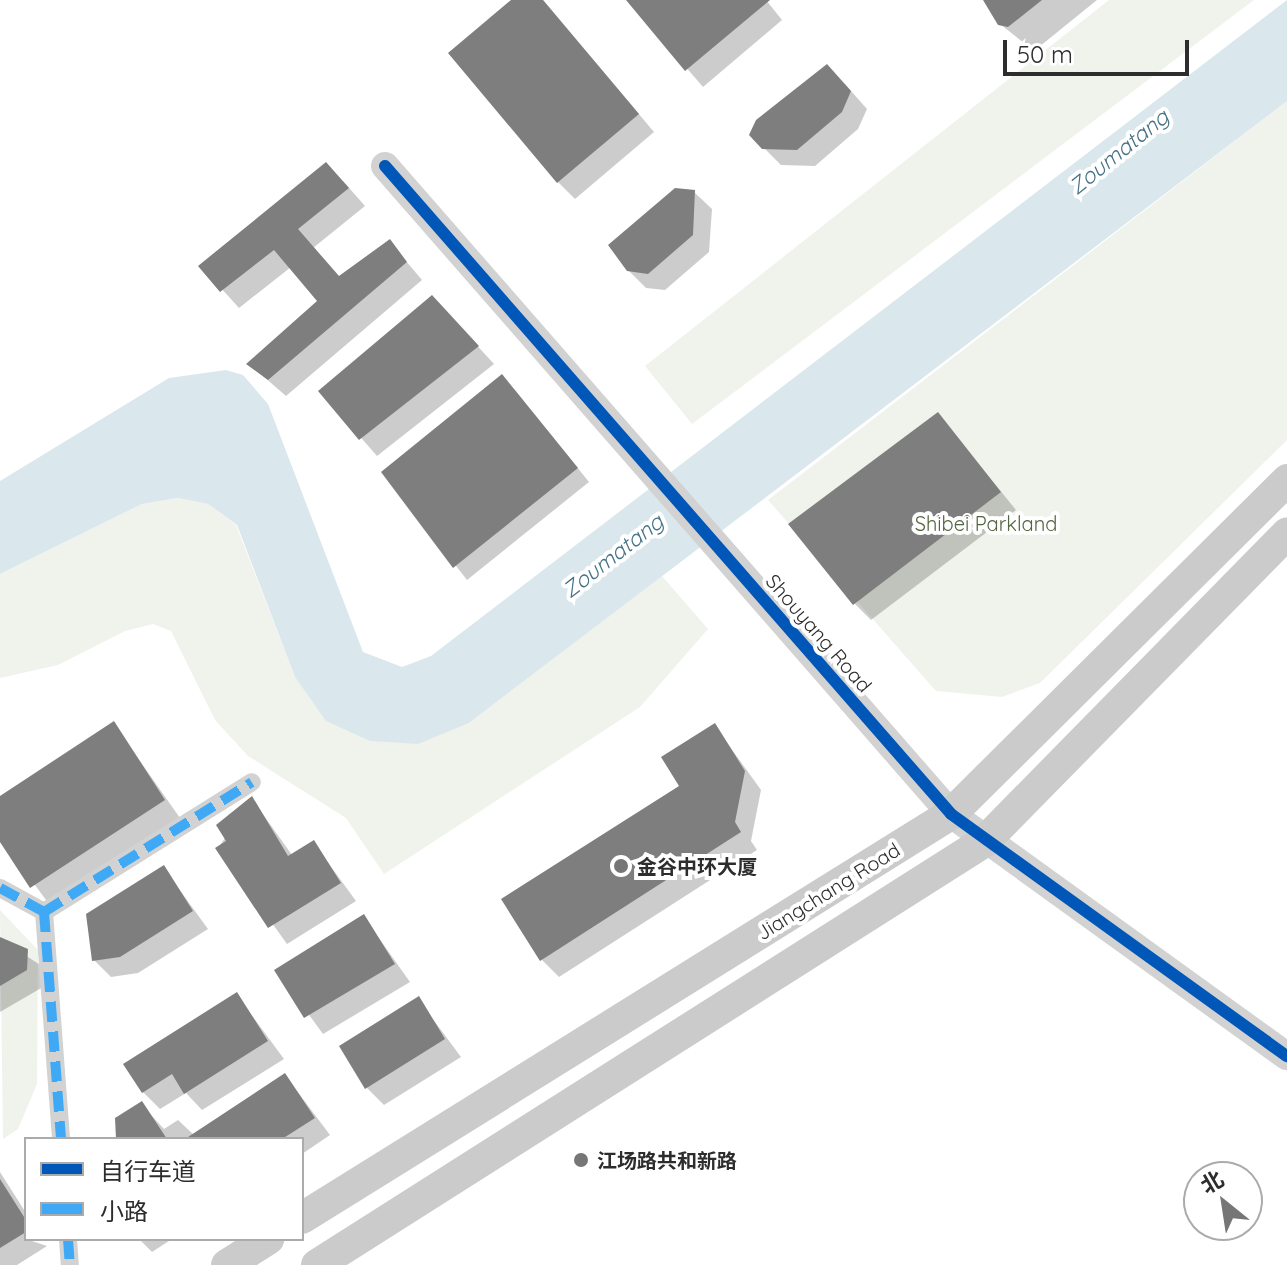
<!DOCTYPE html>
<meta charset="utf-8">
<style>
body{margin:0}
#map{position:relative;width:1287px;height:1265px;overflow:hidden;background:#fff;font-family:Quicksand,"Noto Sans SC",sans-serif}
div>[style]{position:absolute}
.green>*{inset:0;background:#f0f3ec}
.water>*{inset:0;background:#dae8ee}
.shadow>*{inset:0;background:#0003}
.building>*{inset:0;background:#7e7e7e}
.pedestrian>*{height:18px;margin:-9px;padding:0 9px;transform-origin:9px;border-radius:9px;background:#d2d2d2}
.tertiary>*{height:28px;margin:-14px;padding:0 14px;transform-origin:14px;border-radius:14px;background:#d2d2d2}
.secondary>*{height:32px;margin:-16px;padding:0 16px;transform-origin:16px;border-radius:16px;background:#cbcbcb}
.quiet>*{height:10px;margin-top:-5px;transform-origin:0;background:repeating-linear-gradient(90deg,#3fa9f5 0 20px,transparent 0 30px)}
.cycleway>*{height:12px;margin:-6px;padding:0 6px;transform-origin:6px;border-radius:6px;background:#0057b8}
.dots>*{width:22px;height:22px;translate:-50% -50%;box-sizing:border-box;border:4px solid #fff;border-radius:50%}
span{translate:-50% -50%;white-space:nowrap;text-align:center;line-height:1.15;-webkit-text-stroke:8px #fff;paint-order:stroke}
.park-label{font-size:20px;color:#536440}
.street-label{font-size:20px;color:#2d2d2d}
.poi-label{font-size:20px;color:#2d2d2d;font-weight:700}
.left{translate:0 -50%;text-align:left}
.water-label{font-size:22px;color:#447186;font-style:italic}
.legend{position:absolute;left:24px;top:1137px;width:280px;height:104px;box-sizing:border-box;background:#fff;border:2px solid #ababab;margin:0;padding:10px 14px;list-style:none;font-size:24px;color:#2d2d2d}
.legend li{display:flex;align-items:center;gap:16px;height:40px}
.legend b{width:40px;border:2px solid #ababab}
.north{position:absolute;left:1183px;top:1161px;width:80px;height:80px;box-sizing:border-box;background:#fff;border:2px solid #ababab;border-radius:50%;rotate:330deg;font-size:22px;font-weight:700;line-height:32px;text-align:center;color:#2d2d2d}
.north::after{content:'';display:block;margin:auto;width:28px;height:36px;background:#767676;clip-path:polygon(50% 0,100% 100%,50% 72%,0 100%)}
.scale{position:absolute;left:1003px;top:40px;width:186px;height:36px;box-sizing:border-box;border:4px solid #2d2d2d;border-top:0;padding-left:10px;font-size:24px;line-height:28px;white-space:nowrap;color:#2d2d2d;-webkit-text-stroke:6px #fff;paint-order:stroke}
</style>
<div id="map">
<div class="green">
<div style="clip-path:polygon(1109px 0,1254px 0,692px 424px,645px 366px)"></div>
<div style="clip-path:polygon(1287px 101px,1287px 440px,1040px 683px,1002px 697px,936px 691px,768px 500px)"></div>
<div style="clip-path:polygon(178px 498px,208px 504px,236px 525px,295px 677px,469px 723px,662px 576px,708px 629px,640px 707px,384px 874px,346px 818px,248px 756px,215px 720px,171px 631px,153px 624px,125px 631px,58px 665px,0 678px,0 574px,142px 504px)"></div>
<div style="clip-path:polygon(0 910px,38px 950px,37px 1084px,18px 1129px,3px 1139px)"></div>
</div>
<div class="water">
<div style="clip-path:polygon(1287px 0,1287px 101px,469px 723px,418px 744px,370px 741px,326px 721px,295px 677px,237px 525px,208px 504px,178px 498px,142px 504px,0 574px,0 481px,169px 378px,226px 370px,243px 375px,268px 404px,363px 652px,402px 667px,431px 656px)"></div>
</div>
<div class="shadow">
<div style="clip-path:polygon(514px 0,543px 0,654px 132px,575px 199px,558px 182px)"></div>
<div style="clip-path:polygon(628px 0,766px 0,782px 20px,703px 87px)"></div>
<div style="clip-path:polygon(989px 0,1097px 0,1034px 51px,1000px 24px)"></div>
<div style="clip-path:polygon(844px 83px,867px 109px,858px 129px,815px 166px,781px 165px,751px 135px)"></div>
<div style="clip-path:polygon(343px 181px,365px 206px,313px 248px,340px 278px,389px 241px,422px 280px,286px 396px,249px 364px,320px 301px,291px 267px,239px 308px,201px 266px)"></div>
<div style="clip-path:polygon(694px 192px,712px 209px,709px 252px,665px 290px,646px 288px,628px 270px)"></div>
<div style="clip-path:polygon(449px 315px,494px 364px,377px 456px,321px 392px)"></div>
<div style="clip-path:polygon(514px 389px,589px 482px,467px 580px,383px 472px)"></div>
<div style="clip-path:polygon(938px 414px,1016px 510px,871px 620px,855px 604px)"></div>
<div style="clip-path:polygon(114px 724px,180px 818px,49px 904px,0 838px,0 798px)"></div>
<div style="clip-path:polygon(715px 726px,761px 790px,751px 841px,757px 850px,559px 977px,542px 960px,681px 787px)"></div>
<div style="clip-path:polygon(252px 799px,292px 855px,313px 842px,356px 901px,287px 944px,218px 848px)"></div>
<div style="clip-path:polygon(163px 867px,208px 929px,138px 973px,111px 977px,94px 960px)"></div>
<div style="clip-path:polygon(364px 917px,410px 982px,323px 1034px,277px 971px)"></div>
<div style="clip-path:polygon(0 939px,45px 968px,43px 987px,0 1012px)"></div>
<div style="clip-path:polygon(237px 995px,284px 1059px,202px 1110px,186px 1093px,160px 1109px,143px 1092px)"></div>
<div style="clip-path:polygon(418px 999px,461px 1057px,384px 1105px,367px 1088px)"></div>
<div style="clip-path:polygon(285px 1075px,330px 1135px,302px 1154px,302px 1139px,118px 1139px,141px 1104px,164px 1129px,178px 1120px,194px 1135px)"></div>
<div style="clip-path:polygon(0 1172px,26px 1213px,26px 1239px,47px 1246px,17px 1265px,0 1265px)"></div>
<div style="clip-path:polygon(139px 1239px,172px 1239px,152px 1252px)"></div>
</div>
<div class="building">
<div style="clip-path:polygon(511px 0,543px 0,639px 114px,557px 183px,448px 53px)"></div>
<div style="clip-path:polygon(626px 0,770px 0,685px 71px)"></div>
<div style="clip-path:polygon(983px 0,1042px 0,1008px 27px,998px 25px)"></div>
<div style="clip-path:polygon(827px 64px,851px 91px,842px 112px,797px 150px,762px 149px,749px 135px,756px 120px)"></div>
<div style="clip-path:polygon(326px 162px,349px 188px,298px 229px,339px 276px,390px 239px,407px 262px,268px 380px,246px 364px,317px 301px,274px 250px,220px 292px,198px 266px)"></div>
<div style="clip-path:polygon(675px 188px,695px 190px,693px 235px,648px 274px,627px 271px,608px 245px)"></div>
<div style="clip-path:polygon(432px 295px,479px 346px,359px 440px,318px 391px)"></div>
<div style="clip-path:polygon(502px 374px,578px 468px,453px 568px,381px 472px)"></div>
<div style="clip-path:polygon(938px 412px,1001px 492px,853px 605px,788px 524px)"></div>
<div style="clip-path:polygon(114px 721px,165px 800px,30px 888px,0 842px,0 796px)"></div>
<div style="clip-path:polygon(715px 723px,745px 771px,735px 822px,741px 832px,540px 961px,501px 899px,679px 786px,661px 757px)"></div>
<div style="clip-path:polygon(252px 796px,288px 856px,314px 840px,341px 883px,268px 928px,215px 848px,226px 841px,216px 825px)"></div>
<div style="clip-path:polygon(164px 865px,193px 911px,120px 957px,92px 961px,86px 914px)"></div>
<div style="clip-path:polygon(364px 914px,395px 964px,304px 1018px,274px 970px)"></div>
<div style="clip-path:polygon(0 937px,28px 949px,27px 970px,0 986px)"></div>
<div style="clip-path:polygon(237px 992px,268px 1041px,184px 1094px,172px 1074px,142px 1093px,123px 1064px)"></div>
<div style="clip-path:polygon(419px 996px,445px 1039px,365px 1089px,339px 1046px)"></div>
<div style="clip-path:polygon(285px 1073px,315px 1118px,282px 1139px,185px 1139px)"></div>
<div style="clip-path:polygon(142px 1101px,167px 1139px,116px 1139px,115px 1118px)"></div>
<div style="clip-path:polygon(0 1179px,26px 1220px,26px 1232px,0 1248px)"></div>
</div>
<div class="pedestrian">
<div style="left:0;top:888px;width:50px;rotate:28.6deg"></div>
<div style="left:44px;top:912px;width:245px;rotate:-32deg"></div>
<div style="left:44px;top:912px;width:228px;rotate:85.7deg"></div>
<div style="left:68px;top:1239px;width:26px;rotate:86deg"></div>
</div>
<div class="tertiary">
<div style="left:385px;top:166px;width:860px;rotate:48.86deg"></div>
<div style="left:951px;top:814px;width:414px;rotate:35.8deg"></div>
</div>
<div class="secondary">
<div style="left:302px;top:1218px;width:764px;rotate:-31.9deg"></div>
<div style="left:951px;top:814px;width:474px;rotate:-44.8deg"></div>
<div style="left:227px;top:1265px;width:49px;rotate:-32.4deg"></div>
<div style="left:317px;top:1265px;width:791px;rotate:-32.4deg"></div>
<div style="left:985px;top:841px;width:431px;rotate:-45.5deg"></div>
</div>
<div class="quiet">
<div style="left:0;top:888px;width:50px;rotate:28.6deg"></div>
<div style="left:44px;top:912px;width:245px;rotate:-32deg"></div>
<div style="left:44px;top:912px;width:228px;rotate:85.7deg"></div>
<div style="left:68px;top:1239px;width:26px;rotate:86deg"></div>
</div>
<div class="cycleway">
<div style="left:385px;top:166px;width:860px;rotate:48.86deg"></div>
<div style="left:951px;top:814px;width:414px;rotate:35.8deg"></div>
</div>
<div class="dots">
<div style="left:621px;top:866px;background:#767676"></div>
<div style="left:581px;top:1160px;background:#767676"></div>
</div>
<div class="park-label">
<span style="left:986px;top:523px">Shibei Parkland</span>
</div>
<div class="street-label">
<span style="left:819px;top:633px;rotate:49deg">Shouyang Road</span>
<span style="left:828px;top:891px;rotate:-32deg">Jiangchang Road</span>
</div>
<div class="poi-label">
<span class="left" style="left:637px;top:866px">金谷中环大厦</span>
<span class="left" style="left:597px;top:1160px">江场路共和新路</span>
</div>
<div class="water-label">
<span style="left:1119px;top:152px;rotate:-39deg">Zoumatang</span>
<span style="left:613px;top:556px;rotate:-38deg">Zoumatang</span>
</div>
<ul class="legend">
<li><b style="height:10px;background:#0057b8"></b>自行车道</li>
<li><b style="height:10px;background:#3fa9f5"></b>小路</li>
</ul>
<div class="north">北</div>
<div class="scale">50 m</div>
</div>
